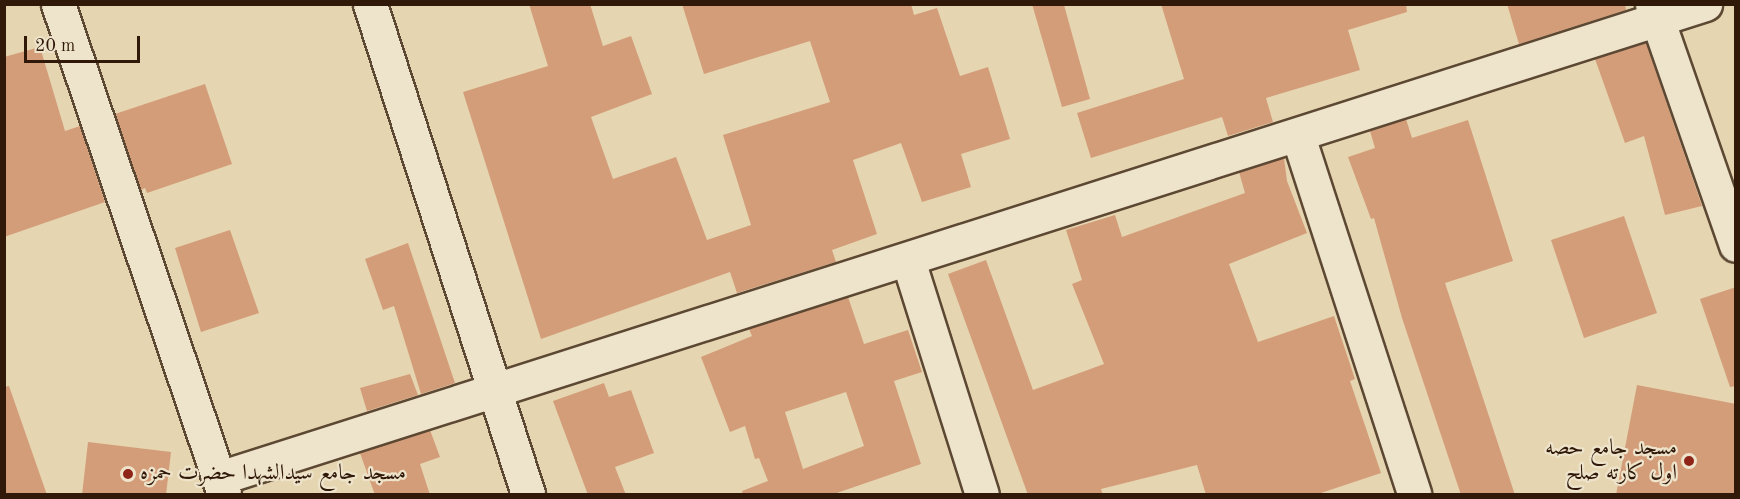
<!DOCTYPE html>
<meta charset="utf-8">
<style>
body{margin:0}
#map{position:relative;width:1740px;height:499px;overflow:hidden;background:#e5d5b1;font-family:"Old Standard TT",Amiri,serif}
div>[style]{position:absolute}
.building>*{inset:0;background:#d49d79}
.roads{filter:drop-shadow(2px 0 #5d4833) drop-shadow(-2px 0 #5d4833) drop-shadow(0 2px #5d4833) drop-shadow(0 -2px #5d4833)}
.street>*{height:33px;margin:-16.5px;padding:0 16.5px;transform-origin:16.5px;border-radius:16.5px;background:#eee4cc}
.dots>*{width:16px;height:16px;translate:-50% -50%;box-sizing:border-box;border:3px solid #eee4cc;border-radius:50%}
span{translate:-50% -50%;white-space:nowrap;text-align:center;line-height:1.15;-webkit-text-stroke:4.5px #eee4cc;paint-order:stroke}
.poi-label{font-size:22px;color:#301909}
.right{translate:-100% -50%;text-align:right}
.left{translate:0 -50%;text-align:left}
.frame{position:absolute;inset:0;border:6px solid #301909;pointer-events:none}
.scale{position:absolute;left:24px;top:36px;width:116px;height:27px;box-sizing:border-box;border:3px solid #301909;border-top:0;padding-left:8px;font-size:18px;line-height:21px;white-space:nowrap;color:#301909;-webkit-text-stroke:4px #eee4cc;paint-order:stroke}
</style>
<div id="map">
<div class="building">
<div style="clip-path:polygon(529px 4px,590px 4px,603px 46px,631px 36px,652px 94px,591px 117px,613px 179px,676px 157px,707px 240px,751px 225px,723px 135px,830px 102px,810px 41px,704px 74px,682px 4px,911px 4px,914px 15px,937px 8px,960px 76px,988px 67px,1010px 139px,961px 154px,971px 187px,922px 202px,901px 143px,853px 160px,877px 234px,832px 250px,836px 262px,737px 293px,730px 272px,541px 339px,463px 92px,548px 66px)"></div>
<div style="clip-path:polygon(1032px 4px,1064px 5px,1090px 99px,1062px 107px)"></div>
<div style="clip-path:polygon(1161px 4px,1406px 4px,1407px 12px,1348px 30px,1360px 70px,1266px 98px,1273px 122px,1228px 136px,1222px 117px,1091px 158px,1077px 113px,1184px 79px)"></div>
<div style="clip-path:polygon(1507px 4px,1625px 4px,1626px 10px,1519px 44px)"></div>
<div style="clip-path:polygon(1646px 43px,1702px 206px,1665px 215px,1644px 136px,1625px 143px,1595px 59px)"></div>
<div style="clip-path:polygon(40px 47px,65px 131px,80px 126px,105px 202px,4px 237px,4px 57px)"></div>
<div style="clip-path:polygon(205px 84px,232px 164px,147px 193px,145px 188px,141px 190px,115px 114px)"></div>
<div style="clip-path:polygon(1406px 119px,1412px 138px,1468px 120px,1513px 261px,1445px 283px,1515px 495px,1461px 495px,1402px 318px,1374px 218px,1371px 219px,1348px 157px,1375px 148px,1370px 131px)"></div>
<div style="clip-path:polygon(1284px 158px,1287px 181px,1307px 233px,1229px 264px,1258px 342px,1334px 316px,1355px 379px,1350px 381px,1381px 473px,1315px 495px,1206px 495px,1197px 465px,1101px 489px,1103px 495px,1028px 495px,948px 274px,986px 260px,1033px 390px,1104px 364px,1072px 284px,1082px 280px,1066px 230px,1115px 215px,1122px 237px,1245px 193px,1239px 172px)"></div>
<div style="clip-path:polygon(1624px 216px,1657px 313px,1584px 338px,1551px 240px)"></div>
<div style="clip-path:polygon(230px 230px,259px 313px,201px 332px,175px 248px)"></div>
<div style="clip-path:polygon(408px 243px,455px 383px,421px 394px,394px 306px,383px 310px,365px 259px)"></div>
<div style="clip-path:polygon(1736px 287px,1736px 386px,1730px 387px,1700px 299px)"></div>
<div style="clip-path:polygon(evenodd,848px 297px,864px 344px,908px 330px,922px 372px,894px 381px,921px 464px,831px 495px,743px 495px,742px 491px,768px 481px,759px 458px,755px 459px,745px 426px,730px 432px,701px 357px,752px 336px,749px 329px,848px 297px,846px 392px,864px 446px,803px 469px,785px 412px,846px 392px)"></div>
<div style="clip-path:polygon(410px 374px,418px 395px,367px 411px,360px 388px)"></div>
<div style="clip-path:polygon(604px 383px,609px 397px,631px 390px,654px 453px,615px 467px,626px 495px,588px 495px,553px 401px)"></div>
<div style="clip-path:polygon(1637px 385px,1736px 404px,1736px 495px,1616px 495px)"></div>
<div style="clip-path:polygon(9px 386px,47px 495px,4px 495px,4px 387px)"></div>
<div style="clip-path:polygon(430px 430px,440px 457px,420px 464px,430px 495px,375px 495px,360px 453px)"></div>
<div style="clip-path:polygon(88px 442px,171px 452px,166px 495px,82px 495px)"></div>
</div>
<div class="roads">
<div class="street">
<div style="left:58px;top:4px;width:517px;rotate:71.28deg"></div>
<div style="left:370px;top:4px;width:515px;rotate:72.13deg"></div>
<div style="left:1652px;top:4px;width:255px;rotate:70.8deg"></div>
<div style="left:1298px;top:136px;width:376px;rotate:72deg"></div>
<div style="left:908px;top:260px;width:245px;rotate:72.5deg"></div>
<div style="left:219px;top:478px;width:1560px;rotate:-17.69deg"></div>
</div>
</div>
<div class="dots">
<div style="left:1689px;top:461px;background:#8f2418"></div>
<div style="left:128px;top:474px;background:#8f2418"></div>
</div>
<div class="poi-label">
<span class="right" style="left:1677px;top:461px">مسجد جامع حصه<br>اول کارته صلح</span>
<span class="left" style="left:140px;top:474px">مسجد جامع سیدالشهدا حضرت حمزه</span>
</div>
<div class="frame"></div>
<div class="scale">20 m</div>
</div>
